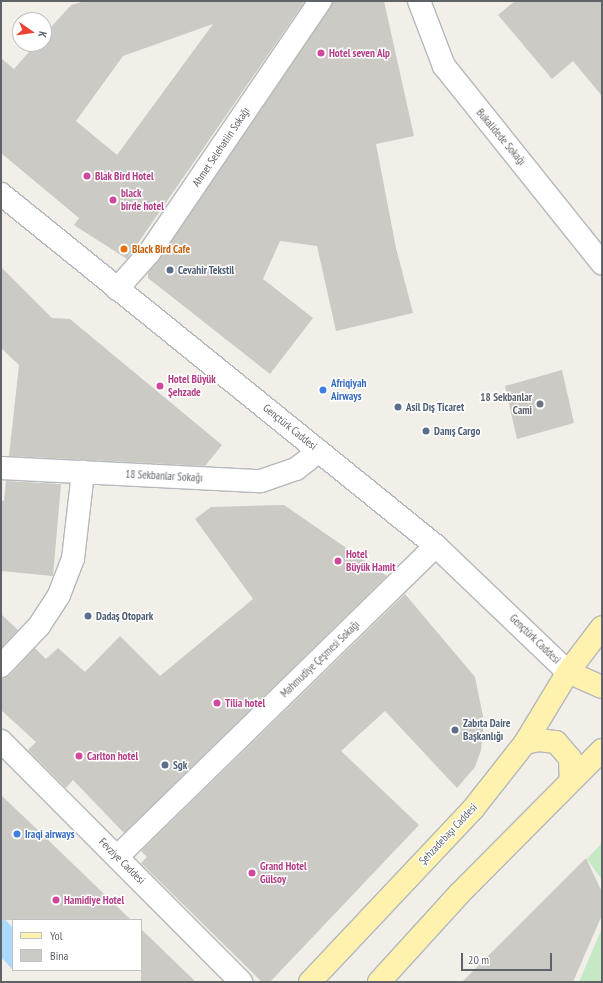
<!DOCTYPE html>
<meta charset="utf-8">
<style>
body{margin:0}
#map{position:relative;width:603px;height:983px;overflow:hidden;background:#f1efe8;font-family:"PT Sans Narrow",sans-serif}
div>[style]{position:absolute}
.green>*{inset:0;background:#c5e8c5}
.water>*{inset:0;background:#aadaff}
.building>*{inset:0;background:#cccac5}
.roads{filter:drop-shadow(1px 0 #b5b8bc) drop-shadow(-1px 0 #b5b8bc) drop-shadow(0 1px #b5b8bc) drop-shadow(0 -1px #b5b8bc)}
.minor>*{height:22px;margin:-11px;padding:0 11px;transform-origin:11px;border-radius:11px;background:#fff}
.secondary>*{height:22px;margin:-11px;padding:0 11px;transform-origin:11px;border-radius:11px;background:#fff}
.primary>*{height:22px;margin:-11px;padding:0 11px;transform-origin:11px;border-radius:11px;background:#fff2af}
.dots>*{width:11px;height:11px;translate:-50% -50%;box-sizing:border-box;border:2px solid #fff;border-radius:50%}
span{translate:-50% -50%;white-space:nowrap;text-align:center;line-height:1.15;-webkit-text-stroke:3px #fff;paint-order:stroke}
.hotel-label{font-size:11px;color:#b23c85;font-weight:700}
.left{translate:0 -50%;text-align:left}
.street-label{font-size:11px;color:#5f6368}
.food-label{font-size:11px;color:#c56008;font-weight:700}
.service-label{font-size:11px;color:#4e5e75;font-weight:700}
.shop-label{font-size:11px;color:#366cbe;font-weight:700}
.worship-label{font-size:11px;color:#5b616d;font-weight:700}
.right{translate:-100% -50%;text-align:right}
.frame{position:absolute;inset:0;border:2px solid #5f6368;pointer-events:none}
.legend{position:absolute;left:12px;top:919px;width:130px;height:52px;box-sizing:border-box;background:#fff;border:1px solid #bfc1c3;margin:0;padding:5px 7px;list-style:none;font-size:12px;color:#5f6368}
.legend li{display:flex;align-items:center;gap:8px;height:20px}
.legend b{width:20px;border:1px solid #bfc1c3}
.north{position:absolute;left:12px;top:12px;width:40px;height:40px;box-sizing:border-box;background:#fff;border:1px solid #bfc1c3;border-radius:50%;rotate:103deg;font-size:11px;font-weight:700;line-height:16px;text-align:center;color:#5f6368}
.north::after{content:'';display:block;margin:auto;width:14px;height:18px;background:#ea4335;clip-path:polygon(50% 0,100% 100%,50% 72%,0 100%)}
.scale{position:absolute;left:461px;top:953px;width:91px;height:18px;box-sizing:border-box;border:2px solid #5f6368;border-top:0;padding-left:5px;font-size:12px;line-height:14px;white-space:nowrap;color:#5f6368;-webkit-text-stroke:3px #fff;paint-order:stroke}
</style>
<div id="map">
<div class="green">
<div style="clip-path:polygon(602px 843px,602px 880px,587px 859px)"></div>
<div style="clip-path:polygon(602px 928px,602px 982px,579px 982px)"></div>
</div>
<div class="water">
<div style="clip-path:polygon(1px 915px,13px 928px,12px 969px,1px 957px)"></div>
</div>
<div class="building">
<div style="clip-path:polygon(evenodd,85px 1px,305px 1px,127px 259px,74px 225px,79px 218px,1px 153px,1px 58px,14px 69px,36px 44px,44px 44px,44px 35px,71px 5px,85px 1px,213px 24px,117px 155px,76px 121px,123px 56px,213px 24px)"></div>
<div style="clip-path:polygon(332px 1px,384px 1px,414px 136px,376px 144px,396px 248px,413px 313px,336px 331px,317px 246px,280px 241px,263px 279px,313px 318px,270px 374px,148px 278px,148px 273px)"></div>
<div style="clip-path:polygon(515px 1px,602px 1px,602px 96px,573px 61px,552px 79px,498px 15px)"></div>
<div style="clip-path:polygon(1px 267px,52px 318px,70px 319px,222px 445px,205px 466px,9px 456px,19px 365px,1px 348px)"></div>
<div style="clip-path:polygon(562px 370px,574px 423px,517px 439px,505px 386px)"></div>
<div style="clip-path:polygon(6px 481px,61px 484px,53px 576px,1px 571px,1px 500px,4px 501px)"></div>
<div style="clip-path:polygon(284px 505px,387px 576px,124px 833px,73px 780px,66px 788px,28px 750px,36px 742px,1px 710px,1px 678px,10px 675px,35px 648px,46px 659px,58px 648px,85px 672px,120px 636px,160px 676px,253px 599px,195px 519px,211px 507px)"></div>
<div style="clip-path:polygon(405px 594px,475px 677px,484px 721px,481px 750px,475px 767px,457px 788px,385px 711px,341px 751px,419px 825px,270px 982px,262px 982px,141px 863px,147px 857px,141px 851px)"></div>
<div style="clip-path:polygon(1px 614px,18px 630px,1px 648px)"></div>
<div style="clip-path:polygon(1px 795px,43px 835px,131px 920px,1px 920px)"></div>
<div style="clip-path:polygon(586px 858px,602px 892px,602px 915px,573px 982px,462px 982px)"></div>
<div style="clip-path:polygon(141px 929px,196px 982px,141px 982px)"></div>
</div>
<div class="roads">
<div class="minor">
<div style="left:419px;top:1px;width:70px;rotate:69deg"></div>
<div style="left:444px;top:66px;width:253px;rotate:51.3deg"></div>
<div style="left:117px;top:289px;width:48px;rotate:-48.4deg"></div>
<div style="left:149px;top:253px;width:305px;rotate:-55.8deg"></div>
<div style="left:1px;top:468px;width:260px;rotate:2.9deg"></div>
<div style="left:261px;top:481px;width:37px;rotate:-19deg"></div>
<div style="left:296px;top:469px;width:29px;rotate:-38deg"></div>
<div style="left:1px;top:666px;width:55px;rotate:-46.5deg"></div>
<div style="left:39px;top:626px;width:37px;rotate:-57deg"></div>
<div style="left:59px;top:595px;width:39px;rotate:-69deg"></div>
<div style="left:73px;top:559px;width:88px;rotate:-83.4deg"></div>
<div style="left:1px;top:741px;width:340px;rotate:45.1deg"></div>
<div style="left:118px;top:856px;width:444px;rotate:-44.3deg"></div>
</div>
<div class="secondary">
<div style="left:1px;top:194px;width:560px;rotate:38.98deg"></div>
<div style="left:436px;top:546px;width:182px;rotate:43.7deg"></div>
</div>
<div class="primary">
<div style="left:568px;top:672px;width:37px;rotate:24deg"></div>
<div style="left:525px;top:743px;width:14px;rotate:-12deg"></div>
<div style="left:539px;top:740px;width:17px;rotate:7deg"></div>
<div style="left:556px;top:742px;width:21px;rotate:49deg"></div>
<div style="left:570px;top:758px;width:23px;rotate:88deg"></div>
<div style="left:310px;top:982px;width:238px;rotate:-46.7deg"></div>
<div style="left:473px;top:809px;width:84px;rotate:-51.8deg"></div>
<div style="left:525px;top:743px;width:83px;rotate:-58.8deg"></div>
<div style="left:568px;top:672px;width:56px;rotate:-52.9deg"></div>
<div style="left:379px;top:982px;width:119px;rotate:-47.7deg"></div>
<div style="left:459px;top:894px;width:203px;rotate:-45.2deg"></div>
</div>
</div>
<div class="dots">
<div style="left:321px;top:53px;background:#d1479c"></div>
<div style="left:87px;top:176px;background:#d1479c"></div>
<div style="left:113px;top:200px;background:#d1479c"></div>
<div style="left:124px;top:249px;background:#e8710a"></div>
<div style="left:170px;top:270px;background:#5c6f8a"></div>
<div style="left:160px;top:386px;background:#d1479c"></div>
<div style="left:323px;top:390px;background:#3f7fe0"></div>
<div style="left:540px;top:404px;background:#6b7280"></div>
<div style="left:398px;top:407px;background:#5c6f8a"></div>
<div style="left:426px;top:431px;background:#5c6f8a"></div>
<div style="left:338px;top:561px;background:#d1479c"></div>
<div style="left:88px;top:616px;background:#5c6f8a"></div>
<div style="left:217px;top:703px;background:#d1479c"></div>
<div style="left:455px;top:730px;background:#5c6f8a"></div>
<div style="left:79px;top:756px;background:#d1479c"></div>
<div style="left:165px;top:765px;background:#5c6f8a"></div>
<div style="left:17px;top:834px;background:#3f7fe0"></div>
<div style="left:252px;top:873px;background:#d1479c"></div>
<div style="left:56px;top:900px;background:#d1479c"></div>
</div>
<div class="hotel-label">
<span class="left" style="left:329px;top:53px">Hotel seven Alp</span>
<span class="left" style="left:95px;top:176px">Blak Bird Hotel</span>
<span class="left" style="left:121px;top:200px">black<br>birde hotel</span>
<span class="left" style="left:168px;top:386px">Hotel Büyük<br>Şehzade</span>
<span class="left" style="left:346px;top:561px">Hotel<br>Büyük Hamit</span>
<span class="left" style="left:225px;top:703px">Tilia hotel</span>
<span class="left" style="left:87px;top:756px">Carlton hotel</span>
<span class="left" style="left:260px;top:873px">Grand Hotel<br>Gülsoy</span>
<span class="left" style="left:64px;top:900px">Hamidiye Hotel</span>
</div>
<div class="street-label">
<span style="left:501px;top:137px;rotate:50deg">Bukalidede Sokağı</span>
<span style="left:221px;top:147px;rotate:-56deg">Ahmet Selehatiin Sokağı</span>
<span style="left:290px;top:427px;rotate:39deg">Gençtürk Caddesi</span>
<span style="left:164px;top:476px;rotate:3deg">18 Sekbanlar Sokağı</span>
<span style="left:535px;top:639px;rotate:44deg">Gençtürk Caddesi</span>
<span style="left:320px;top:659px;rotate:-44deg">Mahmudiye Çeşmesi Sokağı</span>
<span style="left:448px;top:834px;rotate:-47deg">Şehzadebaşı Caddesi</span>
<span style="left:122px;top:861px;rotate:45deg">Fevziye Caddesi</span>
</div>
<div class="food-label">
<span class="left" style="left:132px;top:249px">Black Bird Cafe</span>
</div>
<div class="service-label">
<span class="left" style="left:178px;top:270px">Cevahir Tekstil</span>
<span class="left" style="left:406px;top:407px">Asil Dış Ticaret</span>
<span class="left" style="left:434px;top:431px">Danış Cargo</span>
<span class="left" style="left:96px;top:616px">Dadaş Otopark</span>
<span class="left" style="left:463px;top:730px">Zabıta Daire<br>Başkanlığı</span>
<span class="left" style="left:173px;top:765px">Sgk</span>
</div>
<div class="shop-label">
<span class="left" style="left:331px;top:390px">Afriqiyah<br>Airways</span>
<span class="left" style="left:25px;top:834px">Iraqi airways</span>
</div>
<div class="worship-label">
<span class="right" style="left:532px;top:404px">18 Sekbanlar<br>Cami</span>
</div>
<div class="frame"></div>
<ul class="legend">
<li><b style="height:5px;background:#fff2af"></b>Yol</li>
<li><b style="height:11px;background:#cccac5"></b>Bina</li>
</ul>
<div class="north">K</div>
<div class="scale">20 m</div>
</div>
